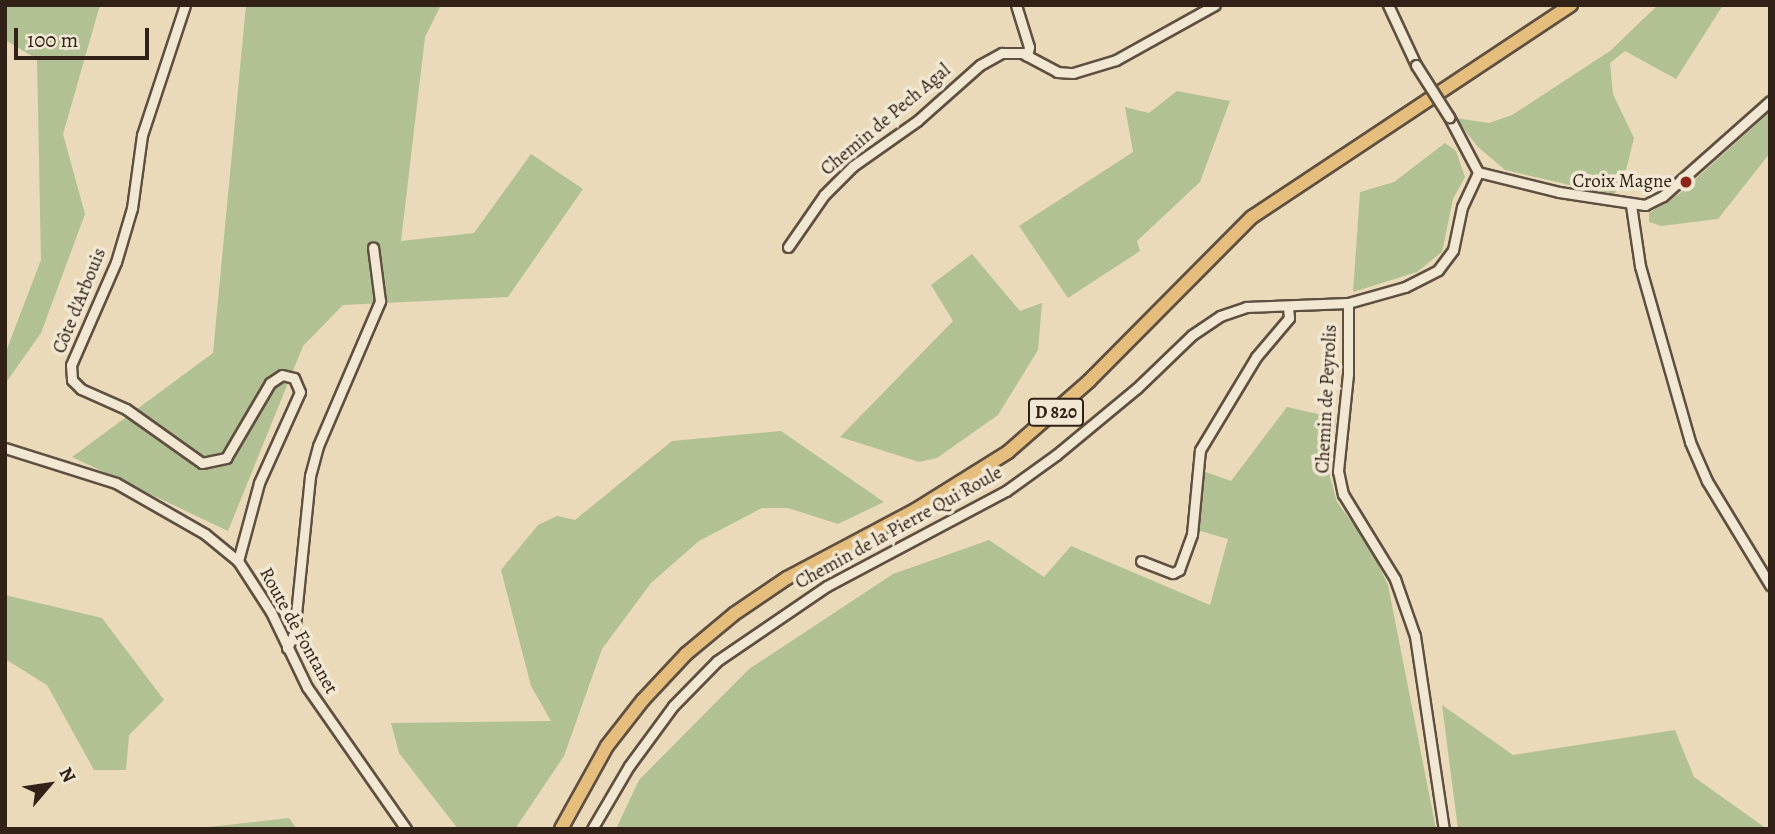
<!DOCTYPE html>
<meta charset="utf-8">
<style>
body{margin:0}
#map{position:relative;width:1775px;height:834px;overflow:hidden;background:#eadaba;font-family:Alegreya,serif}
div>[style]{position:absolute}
.green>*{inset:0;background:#b1c194}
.roads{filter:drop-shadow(2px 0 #5f4f40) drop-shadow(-2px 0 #5f4f40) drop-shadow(0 2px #5f4f40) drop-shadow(0 -2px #5f4f40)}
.minor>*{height:9px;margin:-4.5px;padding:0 4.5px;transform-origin:4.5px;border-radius:4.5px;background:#f1e7d2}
.major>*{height:12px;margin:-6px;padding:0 6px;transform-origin:6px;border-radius:6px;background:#e5bd7d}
.bridges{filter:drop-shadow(2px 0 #5f4f40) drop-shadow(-2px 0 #5f4f40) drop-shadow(0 2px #5f4f40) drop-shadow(0 -2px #5f4f40)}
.minor-bridge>*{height:9px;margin:-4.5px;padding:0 4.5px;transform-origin:4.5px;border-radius:4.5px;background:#f1e7d2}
.dots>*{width:19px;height:19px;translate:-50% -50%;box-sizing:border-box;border:4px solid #f1e7d2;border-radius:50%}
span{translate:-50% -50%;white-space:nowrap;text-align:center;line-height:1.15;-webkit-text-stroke:7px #f1e7d2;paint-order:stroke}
.shield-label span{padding:2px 5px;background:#f1e7d2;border:2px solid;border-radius:5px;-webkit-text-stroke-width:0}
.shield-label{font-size:18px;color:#312117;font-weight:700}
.street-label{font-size:19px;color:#312117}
.poi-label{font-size:19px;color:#312117}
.right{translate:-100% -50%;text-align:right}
.frame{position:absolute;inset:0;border:7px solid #312117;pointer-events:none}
.north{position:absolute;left:14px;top:750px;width:70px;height:70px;-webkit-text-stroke:5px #f1e7d2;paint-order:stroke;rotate:61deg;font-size:19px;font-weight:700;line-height:28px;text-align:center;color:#312117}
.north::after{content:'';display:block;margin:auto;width:24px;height:32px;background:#312117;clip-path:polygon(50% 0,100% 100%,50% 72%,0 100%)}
.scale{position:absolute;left:14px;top:28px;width:135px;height:32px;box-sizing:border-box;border:4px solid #312117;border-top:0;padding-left:9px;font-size:21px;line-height:24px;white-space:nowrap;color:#312117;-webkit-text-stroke:5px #f1e7d2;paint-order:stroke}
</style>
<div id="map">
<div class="green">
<div style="clip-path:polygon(5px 5px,100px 5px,63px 134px,85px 214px,41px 333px,5px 384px,5px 354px,41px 260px,37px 59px,5px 40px)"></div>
<div style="clip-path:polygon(246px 5px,441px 5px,425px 37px,401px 241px,474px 233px,531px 154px,583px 189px,508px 297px,343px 305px,303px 346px,228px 531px,72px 457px,213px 353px)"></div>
<div style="clip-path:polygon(1658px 5px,1723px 5px,1676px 79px,1625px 51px,1610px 63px,1613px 94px,1634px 138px,1622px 186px,1613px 195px,1505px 170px,1478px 147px,1455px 118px,1489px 123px,1512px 115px,1610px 51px)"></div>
<div style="clip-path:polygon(1177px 91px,1230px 101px,1200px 182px,1137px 241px,1140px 251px,1068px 298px,1019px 226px,1133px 152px,1125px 107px,1149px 113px)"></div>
<div style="clip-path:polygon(1770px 112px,1770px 153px,1718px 219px,1661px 226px,1649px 222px,1649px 213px,1679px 194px)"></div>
<div style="clip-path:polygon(1445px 143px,1456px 151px,1465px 177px,1453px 199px,1442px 252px,1417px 272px,1353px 292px,1360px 192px,1394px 182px)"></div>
<div style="clip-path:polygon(972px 254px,1020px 311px,1042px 303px,1038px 350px,998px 415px,937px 458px,919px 462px,840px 437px,953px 321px,931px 285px)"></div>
<div style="clip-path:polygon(1287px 407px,1336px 418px,1329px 473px,1337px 502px,1370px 547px,1388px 585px,1436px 829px,616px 829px,639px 780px,749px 669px,893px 574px,989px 540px,1044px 577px,1071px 546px,1210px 605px,1228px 539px,1197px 530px,1200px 470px,1231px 481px)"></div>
<div style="clip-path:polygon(781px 431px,884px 502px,838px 524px,788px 508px,762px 508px,699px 541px,651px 583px,602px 649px,564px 756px,515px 829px,458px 829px,399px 753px,391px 723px,551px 721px,531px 686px,501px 570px,538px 525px,557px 516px,575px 520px,672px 441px)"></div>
<div style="clip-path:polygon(5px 595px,102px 618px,164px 700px,129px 735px,126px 770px,94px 770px,47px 685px,5px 659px)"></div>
<div style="clip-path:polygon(1442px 705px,1513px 755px,1675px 730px,1694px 777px,1767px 829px,1458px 829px)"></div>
<div style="clip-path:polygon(289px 818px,297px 829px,207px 829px,209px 827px)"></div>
</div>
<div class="roads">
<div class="minor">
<div style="left:185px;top:5px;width:137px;rotate:108.3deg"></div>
<div style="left:142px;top:135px;width:74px;rotate:97.8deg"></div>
<div style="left:132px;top:208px;width:56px;rotate:106.5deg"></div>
<div style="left:116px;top:262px;width:112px;rotate:113.6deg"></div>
<div style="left:71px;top:365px;width:15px;rotate:86deg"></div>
<div style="left:72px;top:380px;width:13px;rotate:45deg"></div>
<div style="left:81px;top:389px;width:49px;rotate:24deg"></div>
<div style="left:126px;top:409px;width:93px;rotate:35.4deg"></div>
<div style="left:202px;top:463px;width:25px;rotate:-12deg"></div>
<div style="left:226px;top:458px;width:87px;rotate:-59.6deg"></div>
<div style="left:270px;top:383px;width:14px;rotate:-34deg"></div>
<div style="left:282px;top:375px;width:12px;rotate:14deg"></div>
<div style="left:294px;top:378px;width:15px;rotate:67deg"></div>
<div style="left:300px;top:392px;width:100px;rotate:114.3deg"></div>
<div style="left:259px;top:483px;width:81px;rotate:105.1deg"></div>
<div style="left:1016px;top:5px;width:44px;rotate:72.8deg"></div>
<div style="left:1029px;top:47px;width:9px;rotate:103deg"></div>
<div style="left:1388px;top:5px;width:66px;rotate:65deg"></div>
<div style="left:1478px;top:172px;width:83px;rotate:13.9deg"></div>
<div style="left:1559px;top:192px;width:87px;rotate:8.6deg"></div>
<div style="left:1645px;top:205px;width:20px;rotate:-27deg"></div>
<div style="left:1663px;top:196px;width:143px;rotate:-41.6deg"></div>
<div style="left:1631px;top:205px;width:62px;rotate:81.6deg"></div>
<div style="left:1640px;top:266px;width:183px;rotate:74.1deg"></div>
<div style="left:1690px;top:442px;width:43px;rotate:66.4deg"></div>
<div style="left:1707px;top:481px;width:122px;rotate:58.8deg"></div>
<div style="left:788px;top:247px;width:63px;rotate:-55.3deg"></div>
<div style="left:824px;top:195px;width:41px;rotate:-45deg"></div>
<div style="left:853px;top:166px;width:78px;rotate:-35.1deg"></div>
<div style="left:917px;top:121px;width:84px;rotate:-41.6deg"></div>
<div style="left:980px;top:65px;width:25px;rotate:-29deg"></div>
<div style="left:1002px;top:53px;width:20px"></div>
<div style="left:1022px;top:53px;width:40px;rotate:28deg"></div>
<div style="left:1057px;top:72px;width:16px;rotate:4deg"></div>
<div style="left:1073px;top:73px;width:45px;rotate:-16.8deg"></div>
<div style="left:1116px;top:60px;width:113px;rotate:-29.1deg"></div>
<div style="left:1348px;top:303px;width:71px;rotate:90deg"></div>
<div style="left:1348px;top:374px;width:98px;rotate:95.9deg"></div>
<div style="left:1338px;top:471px;width:24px;rotate:78deg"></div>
<div style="left:1343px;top:494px;width:100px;rotate:58.5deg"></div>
<div style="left:1395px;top:579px;width:60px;rotate:70.7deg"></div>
<div style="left:1415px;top:636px;width:195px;rotate:81.5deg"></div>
<div style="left:5px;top:448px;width:116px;rotate:17.5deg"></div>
<div style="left:116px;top:483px;width:103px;rotate:29.8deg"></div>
<div style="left:205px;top:534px;width:43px;rotate:39.3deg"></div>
<div style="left:238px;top:561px;width:61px;rotate:57.1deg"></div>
<div style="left:271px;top:612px;width:83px;rotate:64.4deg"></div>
<div style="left:307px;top:687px;width:173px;rotate:55.1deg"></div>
<div style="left:1141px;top:561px;width:34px;rotate:21deg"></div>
<div style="left:1173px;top:573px;width:7px;rotate:-27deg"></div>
<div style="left:1179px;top:570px;width:38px;rotate:-70deg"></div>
<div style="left:1192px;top:534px;width:84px;rotate:-84.6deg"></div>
<div style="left:1200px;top:450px;width:109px;rotate:-58.9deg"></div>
<div style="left:1256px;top:357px;width:51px;rotate:-49.8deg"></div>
<div style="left:1289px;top:318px;width:11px;rotate:-95deg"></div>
<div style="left:287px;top:648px;width:16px;rotate:-63deg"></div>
<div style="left:294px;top:634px;width:159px;rotate:-84.2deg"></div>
<div style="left:310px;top:476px;width:31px;rotate:-75deg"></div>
<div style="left:318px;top:446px;width:158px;rotate:-66.8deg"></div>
<div style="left:380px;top:301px;width:54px;rotate:-97.4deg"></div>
<div style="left:592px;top:829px;width:73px;rotate:-59.6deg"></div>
<div style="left:629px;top:766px;width:74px;rotate:-53.7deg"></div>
<div style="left:673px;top:706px;width:63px;rotate:-45.6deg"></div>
<div style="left:717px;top:661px;width:133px;rotate:-34.3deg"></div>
<div style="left:827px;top:586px;width:203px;rotate:-28deg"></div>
<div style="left:1006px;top:491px;width:62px;rotate:-35.8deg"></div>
<div style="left:1056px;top:455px;width:105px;rotate:-39.6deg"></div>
<div style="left:1137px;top:388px;width:76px;rotate:-43.9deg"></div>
<div style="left:1192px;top:335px;width:34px;rotate:-34deg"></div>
<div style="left:1220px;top:316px;width:28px;rotate:-19deg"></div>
<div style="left:1246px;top:307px;width:102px;rotate:-2.2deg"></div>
<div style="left:1348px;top:303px;width:59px;rotate:-15.7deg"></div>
<div style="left:1405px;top:287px;width:37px;rotate:-27deg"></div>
<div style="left:1438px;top:270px;width:25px;rotate:-53deg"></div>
<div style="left:1453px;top:250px;width:44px;rotate:-78.2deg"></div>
<div style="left:1462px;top:207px;width:38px;rotate:-65deg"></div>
<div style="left:1478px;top:172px;width:62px;rotate:-117.8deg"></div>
</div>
<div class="major">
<div style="left:561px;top:829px;width:95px;rotate:-61deg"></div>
<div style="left:607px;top:746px;width:58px;rotate:-52deg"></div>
<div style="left:643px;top:700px;width:63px;rotate:-46.9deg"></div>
<div style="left:686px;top:654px;width:62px;rotate:-39.8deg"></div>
<div style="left:734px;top:614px;width:64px;rotate:-34.2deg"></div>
<div style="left:787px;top:578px;width:145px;rotate:-28deg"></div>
<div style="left:915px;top:510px;width:110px;rotate:-31.9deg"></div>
<div style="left:1008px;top:452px;width:108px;rotate:-41.2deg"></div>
<div style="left:1089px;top:381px;width:231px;rotate:-45.2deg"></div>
<div style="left:1252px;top:217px;width:383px;rotate:-33.6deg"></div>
</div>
</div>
<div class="bridges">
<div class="minor-bridge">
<div style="left:1416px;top:65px;width:62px;rotate:57.6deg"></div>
</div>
</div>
<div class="dots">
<div style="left:1686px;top:182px;background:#8f2418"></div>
</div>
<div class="shield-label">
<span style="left:1056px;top:412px">D 820</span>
</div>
<div class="street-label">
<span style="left:886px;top:120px;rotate:-40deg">Chemin de Pech Agal</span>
<span style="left:80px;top:301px;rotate:-68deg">Côte d'Arbouis</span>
<span style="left:1327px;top:399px;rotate:-87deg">Chemin de Peyrolis</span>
<span style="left:899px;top:528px;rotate:-29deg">Chemin de la Pierre Qui Roule</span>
<span style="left:298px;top:631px;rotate:61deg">Route de Fontanet</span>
</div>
<div class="poi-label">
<span class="right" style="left:1672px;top:182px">Croix Magne</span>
</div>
<div class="frame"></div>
<div class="north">N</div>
<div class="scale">100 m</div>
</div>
